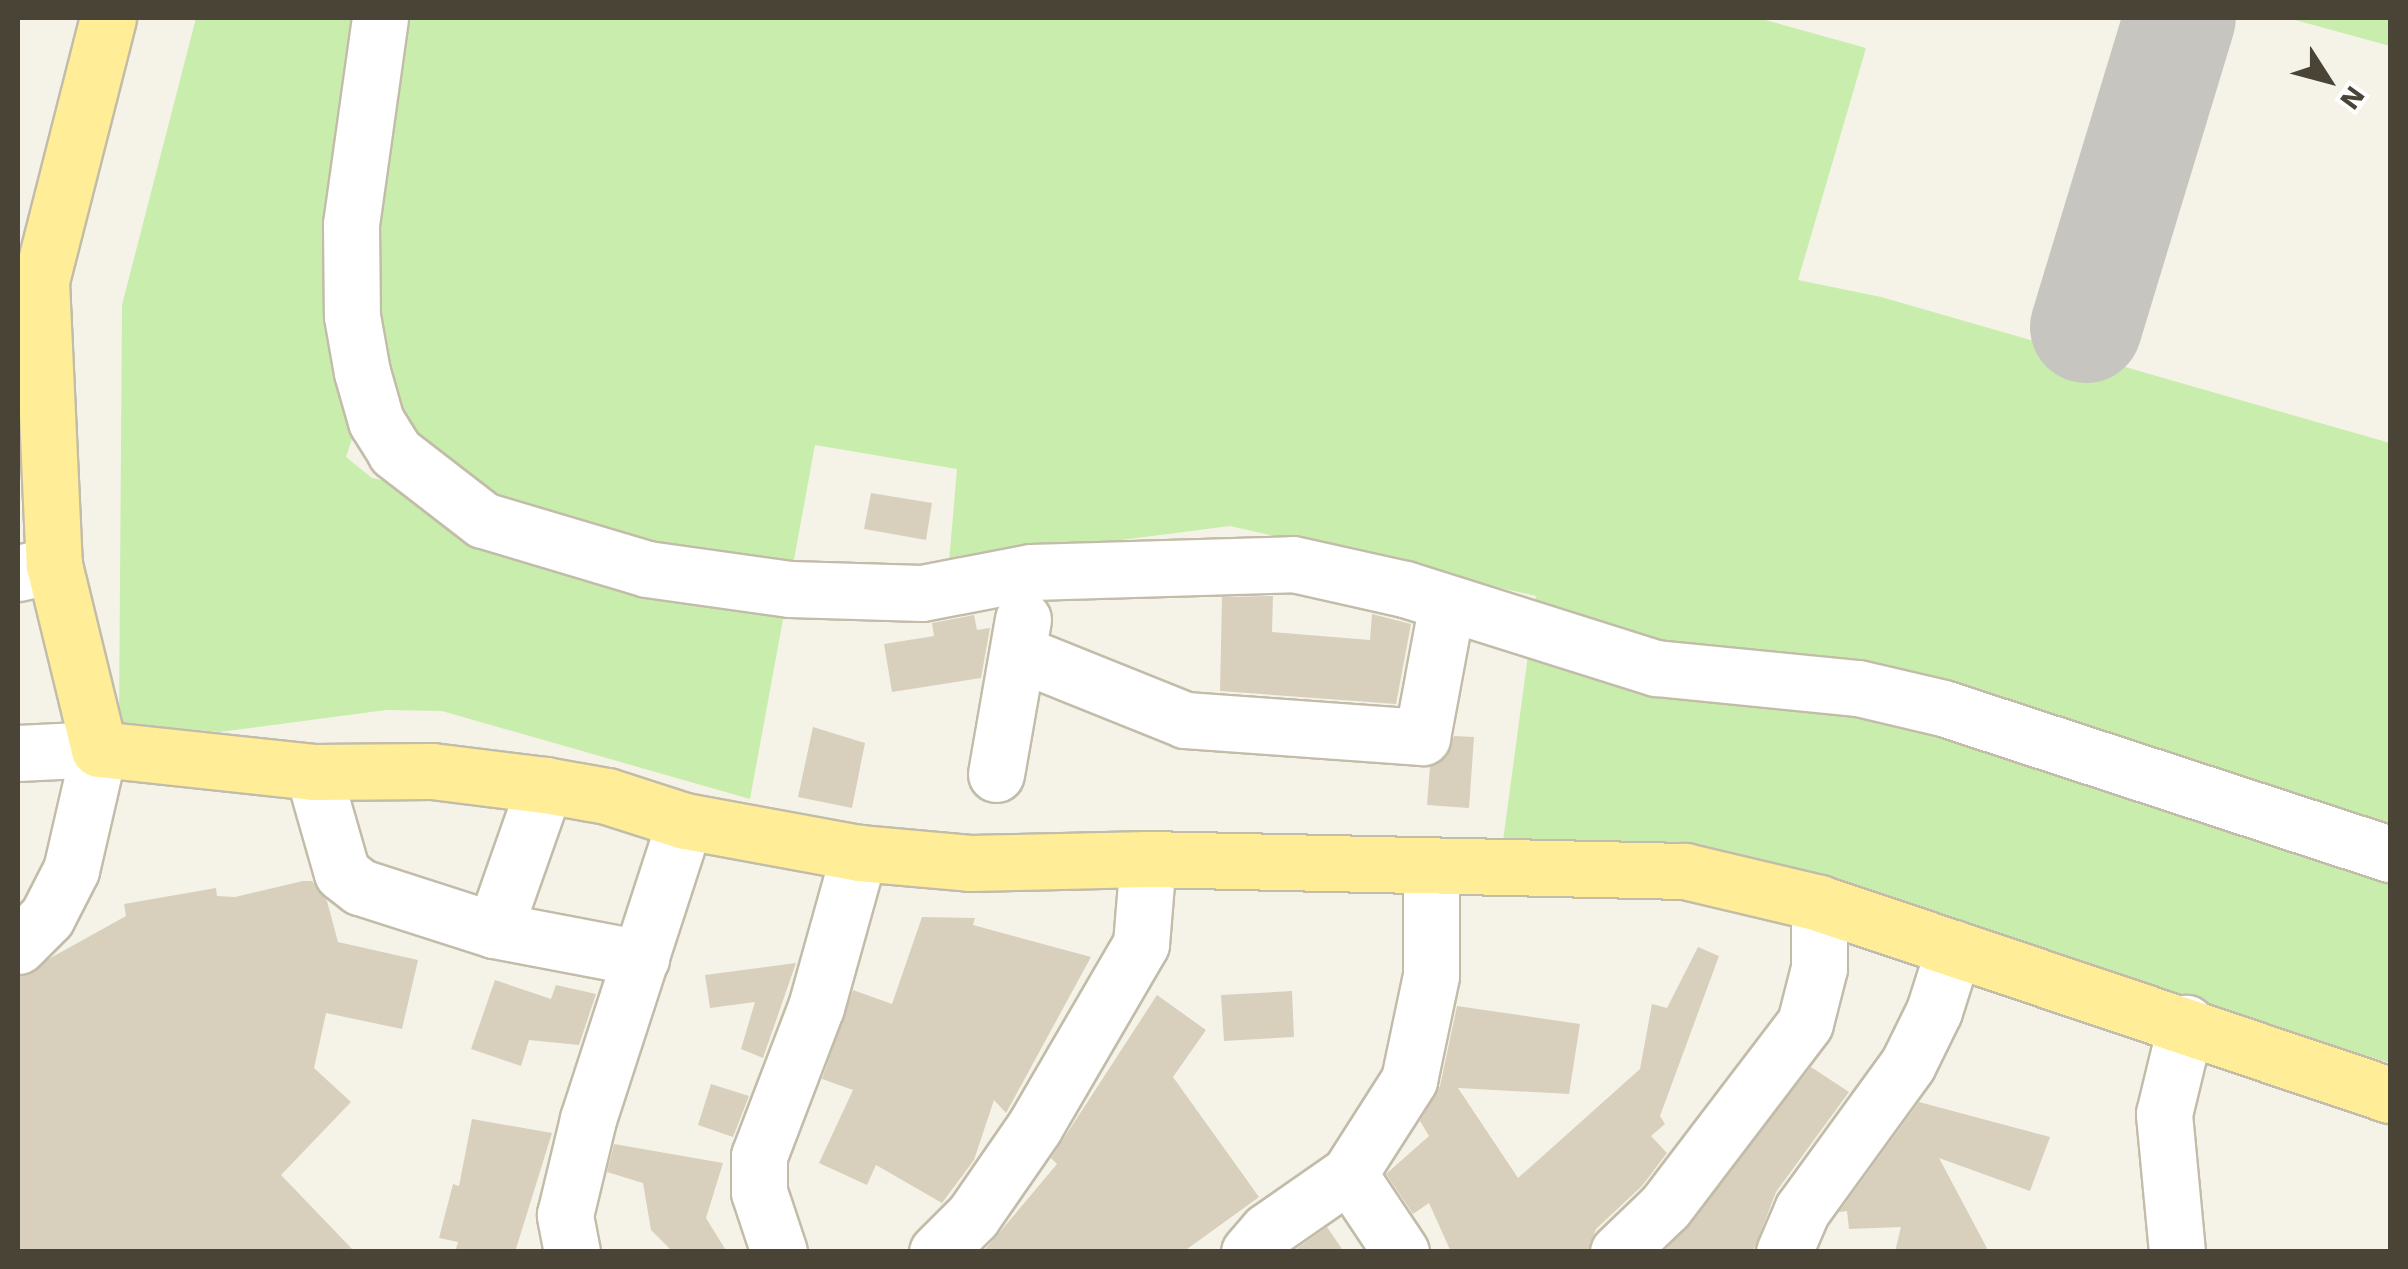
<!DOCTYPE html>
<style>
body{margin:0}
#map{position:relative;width:2408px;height:1269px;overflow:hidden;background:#f5f3e8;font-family:"Work Sans",sans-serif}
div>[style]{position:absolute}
.green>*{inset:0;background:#c8edad}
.taxiway>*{height:112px;margin:-56px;padding:0 56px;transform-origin:56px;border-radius:56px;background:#c6c5c0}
.building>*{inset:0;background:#d8d0bc}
.roads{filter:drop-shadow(2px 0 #c2bca9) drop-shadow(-2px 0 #c2bca9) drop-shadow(0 2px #c2bca9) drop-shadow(0 -2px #c2bca9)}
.minor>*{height:55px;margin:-27.5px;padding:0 27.5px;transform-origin:27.5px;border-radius:27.5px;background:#fff}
.major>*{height:55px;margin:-27.5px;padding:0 27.5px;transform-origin:27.5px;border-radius:27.5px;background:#ffee97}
span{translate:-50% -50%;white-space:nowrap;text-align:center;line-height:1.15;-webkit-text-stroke:9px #fff;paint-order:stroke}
.frame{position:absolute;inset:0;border:20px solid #494436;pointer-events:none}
.north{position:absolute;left:2278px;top:30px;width:100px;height:100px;-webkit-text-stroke:8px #fff;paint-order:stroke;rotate:126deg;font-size:28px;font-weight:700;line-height:40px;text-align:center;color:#494436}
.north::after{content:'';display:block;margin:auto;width:35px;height:45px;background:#494436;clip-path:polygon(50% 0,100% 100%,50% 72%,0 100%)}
</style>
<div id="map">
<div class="green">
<div style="clip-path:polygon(196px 18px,369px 18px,340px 215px,347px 360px,370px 433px,353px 436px,346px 457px,372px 478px,407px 485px,502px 540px,618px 574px,759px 597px,760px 577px,652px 560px,524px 523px,455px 491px,405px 448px,378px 386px,362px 292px,363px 189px,391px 18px,1758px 18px,1866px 48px,1798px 280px,1881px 297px,2390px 443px,2390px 1063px,1760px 864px,1635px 843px,1503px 841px,1536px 596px,1230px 526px,949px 562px,957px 469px,815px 445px,750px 799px,442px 711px,386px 710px,220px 732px,119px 723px,122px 305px)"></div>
<div style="clip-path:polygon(2288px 18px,2390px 18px,2390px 46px)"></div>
</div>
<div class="taxiway">
<div style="left:2086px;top:327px;width:323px;rotate:-73.1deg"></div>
</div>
<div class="building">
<div style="clip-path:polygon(871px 493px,932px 503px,926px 540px,864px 529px)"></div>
<div style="clip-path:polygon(1273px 596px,1272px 632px,1370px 640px,1372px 614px,1411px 624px,1396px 704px,1220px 691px,1222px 597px)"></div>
<div style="clip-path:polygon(974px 615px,977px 630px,990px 628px,981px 678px,892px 692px,884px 644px,934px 636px,932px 623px)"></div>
<div style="clip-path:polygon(813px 727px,865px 743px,852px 808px,798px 797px)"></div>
<div style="clip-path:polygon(1454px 736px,1474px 737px,1469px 808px,1427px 805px,1430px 766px,1447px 756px)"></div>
<div style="clip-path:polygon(303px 881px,312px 881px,327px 901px,338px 942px,418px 960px,402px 1029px,326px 1013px,314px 1068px,351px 1102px,281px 1175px,355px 1252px,18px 1252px,18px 976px,126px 916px,124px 904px,216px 888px,217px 896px,235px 897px)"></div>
<div style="clip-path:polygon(922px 917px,975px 918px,973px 925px,1091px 957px,1006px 1113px,994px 1100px,974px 1160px,942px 1203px,876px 1165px,867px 1185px,819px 1163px,853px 1090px,822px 1079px,853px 990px,892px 1004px)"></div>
<div style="clip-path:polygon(1698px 947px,1719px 956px,1660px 1116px,1665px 1124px,1651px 1136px,1667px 1153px,1642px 1186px,1596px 1229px,1588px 1252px,1451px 1252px,1429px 1203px,1413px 1214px,1386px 1174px,1429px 1136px,1420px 1121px,1440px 1086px,1457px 1006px,1580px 1024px,1569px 1094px,1458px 1088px,1518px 1178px,1640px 1069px,1652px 1004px,1667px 1008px)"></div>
<div style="clip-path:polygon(796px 963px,763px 1058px,741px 1049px,755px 1002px,710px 1008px,705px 975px)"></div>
<div style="clip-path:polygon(495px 980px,551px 999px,556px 985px,596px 994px,579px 1045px,529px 1040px,521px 1066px,471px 1049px)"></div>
<div style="clip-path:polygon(1292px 991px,1294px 1037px,1224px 1041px,1221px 995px)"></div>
<div style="clip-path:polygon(1157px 995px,1206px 1030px,1173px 1077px,1259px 1197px,1183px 1252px,983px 1252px,1057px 1164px,1051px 1158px)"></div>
<div style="clip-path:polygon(1811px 1067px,1849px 1092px,1776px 1192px,1753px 1252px,1664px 1252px)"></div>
<div style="clip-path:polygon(711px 1084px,749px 1096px,733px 1137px,698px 1125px)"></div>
<div style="clip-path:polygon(1919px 1102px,2050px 1137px,2030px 1191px,1939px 1158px,1989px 1252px,1895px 1252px,1901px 1227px,1849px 1229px,1847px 1211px,1839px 1212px)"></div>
<div style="clip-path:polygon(472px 1119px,552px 1133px,515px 1252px,455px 1252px,458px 1242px,439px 1238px,453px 1184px,459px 1186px)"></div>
<div style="clip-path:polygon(614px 1144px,723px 1163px,706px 1218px,727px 1252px,673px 1252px,651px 1230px,643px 1183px,607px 1172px)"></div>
<div style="clip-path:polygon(1327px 1227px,1344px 1252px,1292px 1252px)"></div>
</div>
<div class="roads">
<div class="minor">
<div style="left:380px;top:18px;width:208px;rotate:98deg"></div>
<div style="left:351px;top:224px;width:92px;rotate:89.4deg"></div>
<div style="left:352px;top:316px;width:57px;rotate:79.9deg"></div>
<div style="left:362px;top:372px;width:51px;rotate:74.1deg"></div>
<div style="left:376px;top:421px;width:36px;rotate:58deg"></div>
<div style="left:395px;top:452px;width:111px;rotate:37.7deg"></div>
<div style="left:483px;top:520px;width:171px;rotate:16.6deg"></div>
<div style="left:647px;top:569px;width:144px;rotate:8deg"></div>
<div style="left:790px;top:589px;width:132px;rotate:1.7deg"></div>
<div style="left:922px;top:593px;width:111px;rotate:-10.9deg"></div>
<div style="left:1031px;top:572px;width:262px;rotate:-1.7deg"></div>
<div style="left:1293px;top:564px;width:115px;rotate:12.6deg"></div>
<div style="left:1405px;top:589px;width:263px;rotate:17.5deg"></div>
<div style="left:1656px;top:668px;width:203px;rotate:5.7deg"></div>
<div style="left:1858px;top:688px;width:87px;rotate:13.2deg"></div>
<div style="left:1943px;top:708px;width:470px;rotate:18.1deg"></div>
<div style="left:18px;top:573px;width:37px;rotate:-13deg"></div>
<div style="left:1021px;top:654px;width:177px;rotate:21.9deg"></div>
<div style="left:1185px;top:720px;width:238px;rotate:4.1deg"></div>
<div style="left:1422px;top:737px;width:136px;rotate:-79.4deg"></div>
<div style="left:18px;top:753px;width:81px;rotate:-2.8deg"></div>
<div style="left:99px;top:749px;width:124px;rotate:103deg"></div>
<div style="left:71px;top:870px;width:53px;rotate:117.1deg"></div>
<div style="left:47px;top:917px;width:41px;rotate:135deg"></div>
<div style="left:313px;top:772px;width:105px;rotate:74deg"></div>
<div style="left:342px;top:873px;width:23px;rotate:38deg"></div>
<div style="left:360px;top:887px;width:141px;rotate:17.8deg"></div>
<div style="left:494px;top:930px;width:154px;rotate:-70.6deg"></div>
<div style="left:996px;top:774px;width:157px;rotate:-80.1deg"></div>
<div style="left:494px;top:930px;width:150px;rotate:10.8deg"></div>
<div style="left:572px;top:1252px;width:38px;rotate:-101deg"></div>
<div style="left:565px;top:1215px;width:99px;rotate:-76.5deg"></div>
<div style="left:588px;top:1119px;width:313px;rotate:-72deg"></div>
<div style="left:779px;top:1252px;width:63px;rotate:-108.4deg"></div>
<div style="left:759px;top:1192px;width:36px;rotate:-90deg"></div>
<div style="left:759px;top:1156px;width:160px;rotate:-69.1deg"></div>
<div style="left:816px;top:1007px;width:160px;rotate:-74.4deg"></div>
<div style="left:937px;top:1252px;width:51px;rotate:-45deg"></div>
<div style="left:973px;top:1216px;width:109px;rotate:-55.4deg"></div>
<div style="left:1035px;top:1126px;width:211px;rotate:-59.8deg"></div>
<div style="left:1141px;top:944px;width:85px;rotate:-85.3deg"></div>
<div style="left:1249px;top:1252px;width:28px;rotate:-49deg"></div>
<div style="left:1267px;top:1231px;width:100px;rotate:-34.8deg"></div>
<div style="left:1401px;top:1252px;width:94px;rotate:-123.7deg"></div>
<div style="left:1349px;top:1174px;width:112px;rotate:-57.4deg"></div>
<div style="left:1409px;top:1080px;width:106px;rotate:-78.1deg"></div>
<div style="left:1431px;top:976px;width:110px;rotate:-90deg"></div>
<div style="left:1618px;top:1252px;width:65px;rotate:-43.8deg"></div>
<div style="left:1665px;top:1207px;width:231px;rotate:-52.7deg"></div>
<div style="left:1805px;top:1023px;width:57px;rotate:-75.7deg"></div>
<div style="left:1819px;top:968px;width:65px;rotate:-90deg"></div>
<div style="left:1784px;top:1252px;width:46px;rotate:-66.8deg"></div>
<div style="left:1802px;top:1210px;width:180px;rotate:-54deg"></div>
<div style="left:1908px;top:1064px;width:59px;rotate:-63.9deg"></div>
<div style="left:1934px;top:1011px;width:66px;rotate:-72.4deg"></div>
<div style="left:2177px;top:1252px;width:139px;rotate:-95.4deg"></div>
<div style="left:2164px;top:1114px;width:94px;rotate:-76.4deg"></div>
</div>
<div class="major">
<div style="left:108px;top:18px;width:271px;rotate:104.3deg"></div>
<div style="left:41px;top:281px;width:284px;rotate:87.4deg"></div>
<div style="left:54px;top:565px;width:189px;rotate:76.3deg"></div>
<div style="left:99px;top:749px;width:215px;rotate:6.1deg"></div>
<div style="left:313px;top:772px;width:119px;rotate:-0.5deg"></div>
<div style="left:432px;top:771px;width:114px;rotate:7.1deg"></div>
<div style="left:545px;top:785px;width:63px;rotate:10.1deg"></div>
<div style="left:607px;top:796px;width:82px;rotate:17.8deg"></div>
<div style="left:685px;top:821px;width:177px;rotate:10.4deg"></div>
<div style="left:859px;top:853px;width:111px;rotate:5.1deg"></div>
<div style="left:970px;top:863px;width:178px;rotate:-1.3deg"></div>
<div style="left:1148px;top:859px;width:537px;rotate:1.28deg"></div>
<div style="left:1685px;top:871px;width:138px;rotate:13.4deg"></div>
<div style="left:1819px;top:903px;width:602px;rotate:18.59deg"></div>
</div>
</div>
<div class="frame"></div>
<div class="north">N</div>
</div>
